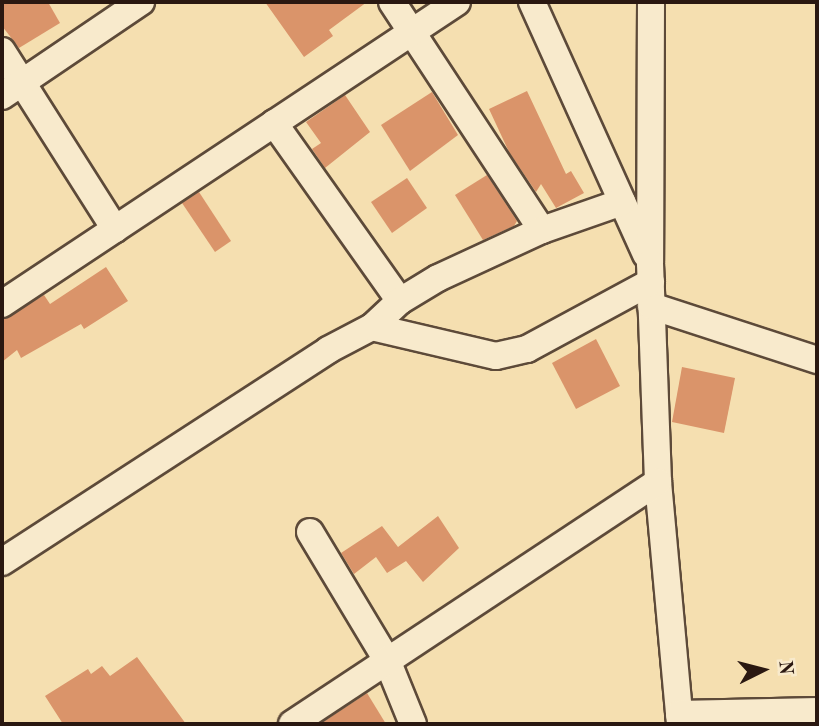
<!DOCTYPE html>
<style>
body{margin:0}
#map{position:relative;width:819px;height:726px;overflow:hidden;background:#f5dfb0;font-family:"Old Standard TT",serif}
div>[style]{position:absolute}
.building>*{inset:0;background:#da946a}
.roads{filter:drop-shadow(2px 0 #5d4a39) drop-shadow(-2px 0 #5d4a39) drop-shadow(0 2px #5d4a39) drop-shadow(0 -2px #5d4a39)}
.minor>*{height:26px;margin:-13px;padding:0 13px;transform-origin:13px;border-radius:13px;background:#f8eacc}
span{translate:-50% -50%;white-space:nowrap;text-align:center;line-height:1.15;-webkit-text-stroke:5px #f8eacc;paint-order:stroke}
.frame{position:absolute;inset:0;border:4px solid #2a1811;pointer-events:none}
.north{position:absolute;left:728px;top:635px;width:70px;height:70px;-webkit-text-stroke:5px #f8eacc;paint-order:stroke;rotate:84deg;font-size:19px;font-weight:700;line-height:28px;text-align:center;color:#2a1811}
.north::after{content:'';display:block;margin:auto;width:24px;height:32px;background:#2a1811;clip-path:polygon(50% 0,100% 100%,50% 72%,0 100%)}
</style>
<div id="map">
<div class="building">
<div style="clip-path:polygon(2px 2px,48px 2px,60px 23px,19px 48px,2px 26px)"></div>
<div style="clip-path:polygon(265px 2px,367px 2px,329px 30px,333px 36px,304px 57px)"></div>
<div style="clip-path:polygon(527px 91px,566px 174px,571px 171px,584px 193px,556px 208px,541px 184px,536px 192px,509px 152px,489px 109px)"></div>
<div style="clip-path:polygon(432px 92px,458px 135px,410px 171px,381px 125px)"></div>
<div style="clip-path:polygon(345px 95px,370px 132px,325px 168px,312px 149px,321px 143px,306px 122px)"></div>
<div style="clip-path:polygon(487px 175px,517px 221px,514px 226px,483px 240px,455px 195px)"></div>
<div style="clip-path:polygon(407px 178px,427px 208px,392px 233px,371px 202px)"></div>
<div style="clip-path:polygon(199px 192px,231px 241px,215px 252px,182px 203px)"></div>
<div style="clip-path:polygon(106px 267px,128px 301px,84px 329px,81px 324px,21px 358px,17px 350px,2px 362px,2px 320px,44px 295px,50px 304px)"></div>
<div style="clip-path:polygon(596px 339px,620px 386px,576px 409px,552px 363px)"></div>
<div style="clip-path:polygon(682px 367px,735px 378px,724px 433px,672px 422px)"></div>
<div style="clip-path:polygon(438px 516px,459px 548px,423px 582px,406px 561px,387px 573px,376px 557px,354px 574px,341px 553px,382px 526px,398px 547px)"></div>
<div style="clip-path:polygon(137px 657px,186px 724px,63px 724px,45px 696px,88px 669px,91px 674px,102px 666px,110px 676px)"></div>
<div style="clip-path:polygon(367px 693px,386px 724px,320px 724px)"></div>
</div>
<div class="roads">
<div class="minor">
<div style="left:392px;top:2px;width:273px;rotate:56.7deg"></div>
<div style="left:532px;top:2px;width:277px;rotate:65.7deg"></div>
<div style="left:651px;top:2px;width:261px;rotate:90.2deg"></div>
<div style="left:650px;top:263px;width:219px;rotate:87.9deg"></div>
<div style="left:658px;top:482px;width:243px;rotate:84.8deg"></div>
<div style="left:2px;top:51px;width:211px;rotate:57.6deg"></div>
<div style="left:2px;top:96px;width:168px;rotate:-34.1deg"></div>
<div style="left:274px;top:123px;width:218px;rotate:54.7deg"></div>
<div style="left:2px;top:304px;width:546px;rotate:-33.57deg"></div>
<div style="left:651px;top:306px;width:175px;rotate:18deg"></div>
<div style="left:372px;top:327px;width:38px;rotate:-43deg"></div>
<div style="left:400px;top:301px;width:44px;rotate:-31.2deg"></div>
<div style="left:438px;top:278px;width:115px;rotate:-24.8deg"></div>
<div style="left:542px;top:230px;width:85px;rotate:-19.3deg"></div>
<div style="left:310px;top:532px;width:149px;rotate:59deg"></div>
<div style="left:387px;top:660px;width:69px;rotate:67.9deg"></div>
<div style="left:2px;top:562px;width:389px;rotate:-33deg"></div>
<div style="left:328px;top:350px;width:50px;rotate:-27.6deg"></div>
<div style="left:372px;top:327px;width:127px;rotate:13.2deg"></div>
<div style="left:496px;top:356px;width:32px;rotate:-13deg"></div>
<div style="left:527px;top:349px;width:141px;rotate:-28.4deg"></div>
<div style="left:679px;top:714px;width:138px;rotate:-1.2deg"></div>
<div style="left:292px;top:724px;width:439px;rotate:-33.5deg"></div>
</div>
</div>
<div class="frame"></div>
<div class="north">N</div>
</div>
